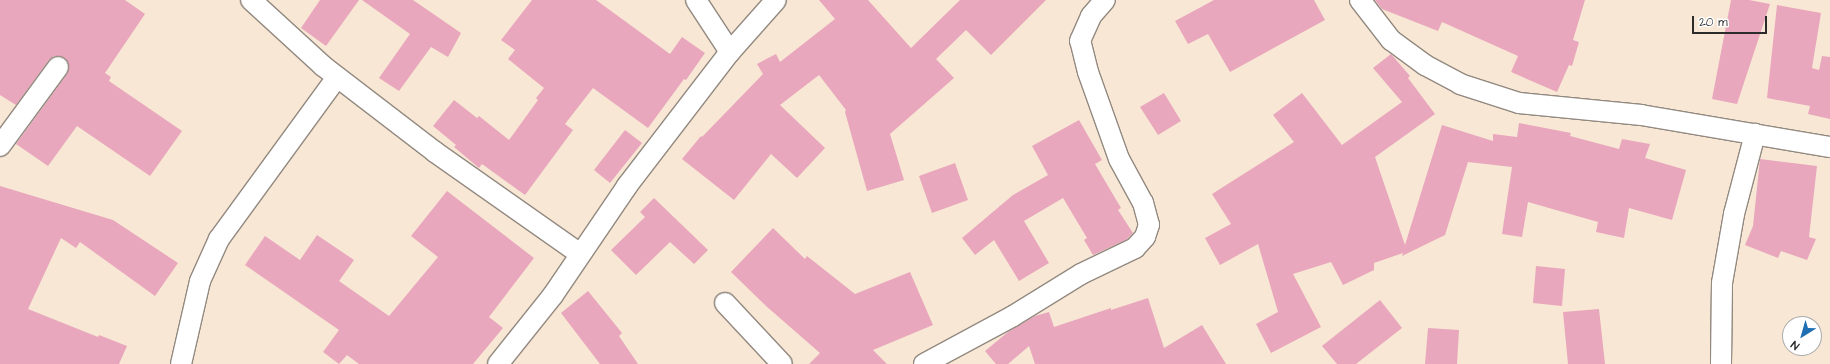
<!DOCTYPE html>
<style>
body{margin:0}
#map{position:relative;width:1830px;height:364px;overflow:hidden;background:#f8e7d4;font-family:"Architects Daughter",sans-serif}
div>[style]{position:absolute}
.building>*{inset:0;background:#e9a7bd}
.roads{filter:drop-shadow(1px 0 #928980) drop-shadow(-1px 0 #928980) drop-shadow(0 1px #928980) drop-shadow(0 -1px #928980)}
.minor>*{height:20px;margin:-10px;padding:0 10px;transform-origin:10px;border-radius:10px;background:#fff}
span{translate:-50% -50%;white-space:nowrap;text-align:center;line-height:1.15;-webkit-text-stroke:3px #fff;paint-order:stroke}
.north{position:absolute;left:1782px;top:316px;width:40px;height:40px;box-sizing:border-box;background:#fff;border:1px solid #aaa;border-radius:50%;rotate:217deg;font-size:11px;font-weight:700;line-height:16px;text-align:center;color:#2b2b2b}
.north::after{content:'';display:block;margin:auto;width:14px;height:18px;background:#1f6fb2;clip-path:polygon(50% 0,100% 100%,50% 72%,0 100%)}
.scale{position:absolute;left:1692px;top:16px;width:75px;height:18px;box-sizing:border-box;border:2px solid #2b2b2b;border-top:0;padding-left:5px;font-size:12px;line-height:14px;white-space:nowrap;color:#2b2b2b;-webkit-text-stroke:3px #fff;paint-order:stroke}
</style>
<div id="map">
<div class="building">
<div style="clip-path:polygon(0 0,125px 0,145px 14px,105px 73px,111px 77px,109px 81px,182px 131px,150px 176px,77px 126px,48px 166px,16px 144px,67px 74px,69px 68px,65px 58px,60px 56px,54px 56px,49px 60px,16px 105px,0 95px)"></div>
<div style="clip-path:polygon(320px 0,359px 0,326px 46px,301px 28px)"></div>
<div style="clip-path:polygon(362px 0,413px 0,461px 33px,448px 57px,431px 47px,399px 91px,379px 78px,410px 34px)"></div>
<div style="clip-path:polygon(532px 0,596px 0,670px 54px,682px 37px,705px 53px,686px 80px,684px 79px,648px 128px,593px 88px,565px 124px,573px 130px,525px 195px,482px 164px,479px 168px,454px 147px,456px 145px,433px 126px,454px 100px,477px 118px,479px 116px,509px 140px,538px 100px,536px 98px,544px 88px,508px 59px,515px 50px,501px 40px)"></div>
<div style="clip-path:polygon(819px 0,868px 0,911px 48px,960px 0,1046px 0,991px 55px,966px 30px,936px 59px,954px 78px,890px 134px,904px 180px,867px 191px,845px 112px,846px 110px,819px 75px,780px 105px,825px 148px,797px 178px,771px 154px,734px 200px,682px 159px,701px 136px,702px 137px,763px 74px,757px 64px,776px 54px,780px 62px,835px 19px)"></div>
<div style="clip-path:polygon(1214px 0,1314px 0,1325px 20px,1230px 72px,1208px 34px,1188px 44px,1175px 21px)"></div>
<div style="clip-path:polygon(1375px 0,1585px 0,1573px 40px,1579px 42px,1572px 66px,1569px 65px,1557px 92px,1511px 72px,1518px 56px,1442px 22px,1438px 31px,1382px 9px)"></div>
<div style="clip-path:polygon(1731px 0,1749px 0,1770px 4px,1737px 104px,1712px 99px)"></div>
<div style="clip-path:polygon(1777px 5px,1821px 13px,1812px 68px,1819px 70px,1822px 56px,1830px 57px,1830px 119px,1808px 114px,1810px 106px,1767px 98px)"></div>
<div style="clip-path:polygon(1391px 54px,1410px 76px,1408px 78px,1435px 114px,1375px 157px,1405px 245px,1442px 125px,1493px 141px,1493px 134px,1517px 137px,1519px 123px,1571px 133px,1570px 136px,1619px 149px,1622px 139px,1650px 144px,1645px 158px,1686px 170px,1672px 220px,1629px 208px,1624px 238px,1596px 232px,1598px 222px,1528px 202px,1522px 237px,1502px 234px,1512px 167px,1468px 162px,1445px 235px,1402px 256px,1403px 253px,1374px 263px,1374px 270px,1343px 285px,1331px 262px,1293px 274px,1321px 327px,1271px 353px,1256px 324px,1278px 312px,1258px 244px,1220px 265px,1205px 238px,1231px 224px,1212px 194px,1294px 142px,1273px 115px,1302px 93px,1342px 145px,1402px 102px,1373px 68px)"></div>
<div style="clip-path:polygon(1164px 93px,1181px 121px,1158px 135px,1140px 107px)"></div>
<div style="clip-path:polygon(1079px 120px,1102px 160px,1095px 164px,1121px 208px,1118px 210px,1133px 233px,1126px 240px,1093px 255px,1084px 240px,1087px 238px,1063px 198px,1024px 221px,1049px 263px,1019px 281px,994px 240px,975px 255px,962px 238px,1013px 195px,1048px 175px,1032px 146px)"></div>
<div style="clip-path:polygon(625px 130px,642px 143px,610px 183px,594px 170px)"></div>
<div style="clip-path:polygon(1760px 159px,1817px 166px,1809px 237px,1816px 239px,1807px 260px,1781px 251px,1778px 258px,1745px 245px,1753px 226px)"></div>
<div style="clip-path:polygon(955px 163px,968px 200px,932px 213px,919px 176px)"></div>
<div style="clip-path:polygon(0 186px,113px 220px,178px 263px,155px 296px,80px 242px,76px 248px,61px 238px,28px 309px,98px 337px,99px 335px,127px 346px,119px 364px,0 364px)"></div>
<div style="clip-path:polygon(447px 191px,534px 258px,489px 317px,503px 328px,473px 364px,359px 364px,347px 355px,339px 364px,323px 352px,339px 330px,245px 265px,265px 236px,300px 260px,317px 235px,354px 260px,339px 281px,389px 316px,438px 257px,411px 236px)"></div>
<div style="clip-path:polygon(654px 198px,708px 250px,694px 264px,670px 242px,636px 275px,611px 250px,645px 217px,640px 212px)"></div>
<div style="clip-path:polygon(773px 228px,805px 259px,807px 256px,855px 294px,910px 272px,933px 325px,873px 350px,887px 364px,809px 364px,820px 353px,766px 306px,731px 272px)"></div>
<div style="clip-path:polygon(1536px 266px,1565px 269px,1562px 306px,1533px 303px)"></div>
<div style="clip-path:polygon(588px 291px,622px 333px,619px 336px,638px 364px,600px 364px,561px 313px)"></div>
<div style="clip-path:polygon(1148px 298px,1164px 348px,1202px 325px,1226px 364px,1035px 364px,1029px 346px,1008px 364px,996px 364px,985px 351px,1008px 332px,1035px 316px,1049px 312px,1054px 327px,1111px 308px,1111px 310px)"></div>
<div style="clip-path:polygon(1380px 300px,1402px 328px,1356px 364px,1337px 364px,1322px 346px)"></div>
<div style="clip-path:polygon(1599px 309px,1605px 364px,1568px 364px,1563px 312px)"></div>
<div style="clip-path:polygon(1428px 328px,1459px 330px,1457px 364px,1425px 364px)"></div>
</div>
<div class="roads">
<div class="minor">
<div style="left:251px;top:0;width:98px;rotate:42.5deg"></div>
<div style="left:323px;top:66px;width:141px;rotate:37.5deg"></div>
<div style="left:435px;top:152px;width:177px;rotate:35.1deg"></div>
<div style="left:696px;top:0;width:62px;rotate:56.8deg"></div>
<div style="left:1360px;top:0;width:51px;rotate:52.2deg"></div>
<div style="left:1391px;top:40px;width:42px;rotate:36.3deg"></div>
<div style="left:1425px;top:65px;width:40px;rotate:28deg"></div>
<div style="left:1460px;top:84px;width:62px;rotate:17.9deg"></div>
<div style="left:1519px;top:103px;width:123px;rotate:5.6deg"></div>
<div style="left:1641px;top:115px;width:192px;rotate:9.6deg"></div>
<div style="left:0;top:146px;width:98px;rotate:-53.7deg"></div>
<div style="left:725px;top:303px;width:83px;rotate:46.9deg"></div>
<div style="left:181px;top:364px;width:85px;rotate:-77.1deg"></div>
<div style="left:200px;top:281px;width:46px;rotate:-65.7deg"></div>
<div style="left:219px;top:239px;width:200px;rotate:-53.9deg"></div>
<div style="left:498px;top:364px;width:88px;rotate:-51.4deg"></div>
<div style="left:553px;top:295px;width:132px;rotate:-55.8deg"></div>
<div style="left:627px;top:186px;width:169px;rotate:-52.5deg"></div>
<div style="left:730px;top:52px;width:69px;rotate:-48.5deg"></div>
<div style="left:924px;top:364px;width:101px;rotate:-28.3deg"></div>
<div style="left:1013px;top:316px;width:80px;rotate:-31.7deg"></div>
<div style="left:1081px;top:274px;width:60px;rotate:-25.7deg"></div>
<div style="left:1135px;top:248px;width:15px;rotate:-48deg"></div>
<div style="left:1145px;top:237px;width:13px;rotate:-72deg"></div>
<div style="left:1149px;top:225px;width:23px;rotate:-105deg"></div>
<div style="left:1143px;top:203px;width:50px;rotate:-118.6deg"></div>
<div style="left:1119px;top:159px;width:92px;rotate:-109.6deg"></div>
<div style="left:1088px;top:72px;width:32px;rotate:-104deg"></div>
<div style="left:1080px;top:41px;width:27px;rotate:-66deg"></div>
<div style="left:1091px;top:16px;width:21px;rotate:-49deg"></div>
<div style="left:1721px;top:364px;width:81px;rotate:-89.3deg"></div>
<div style="left:1722px;top:283px;width:70px;rotate:-80.1deg"></div>
<div style="left:1734px;top:214px;width:83px;rotate:-75.3deg"></div>
</div>
</div>
<div class="north">N</div>
<div class="scale">20 m</div>
</div>
